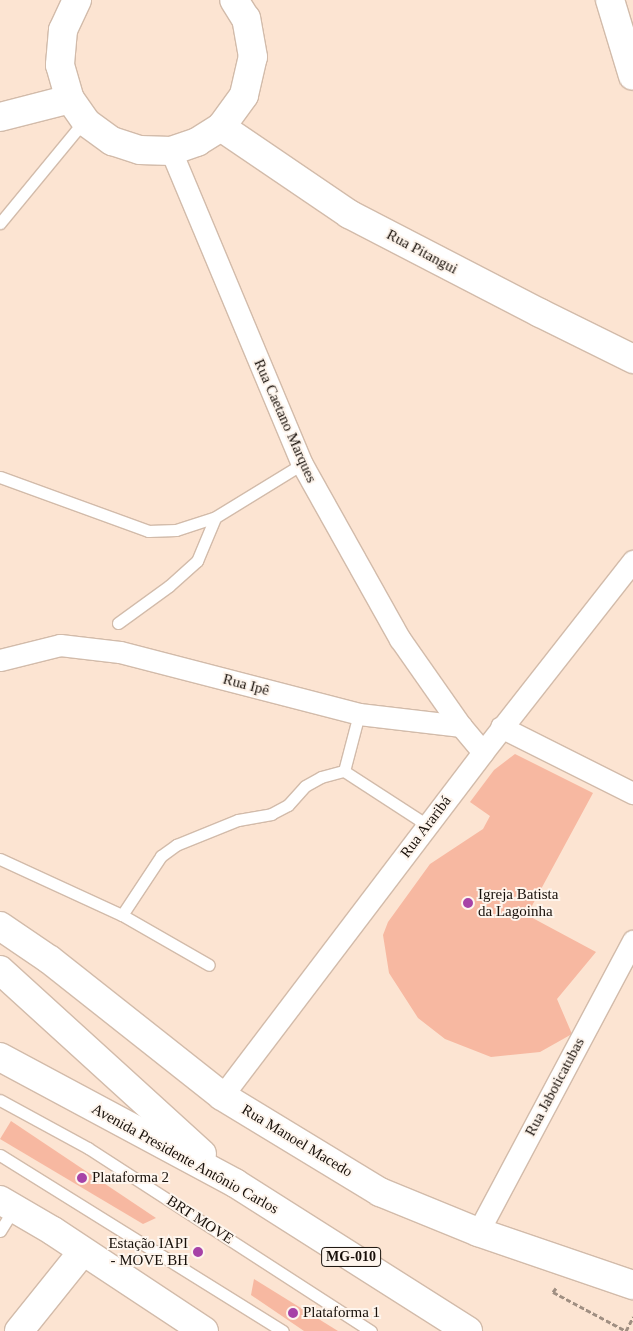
<!DOCTYPE html>
<meta charset="utf-8">
<style>
body{margin:0}
#map{position:relative;width:633px;height:1331px;overflow:hidden;background:#fce4d2;font-family:Georgia,serif}
div>[style]{position:absolute}
.building>*{inset:0;background:#f7b8a1}
.path>*{height:3px;margin-top:-1.5px;transform-origin:0;background:repeating-linear-gradient(90deg,#a08f82 0 5px,transparent 0 7.5px)}
.roads{filter:drop-shadow(1px 0 #d2bbaa) drop-shadow(-1px 0 #d2bbaa) drop-shadow(0 1px #d2bbaa) drop-shadow(0 -1px #d2bbaa)}
.service>*{height:11px;margin:-5.5px;padding:0 5.5px;transform-origin:5.5px;border-radius:5.5px;background:#fff}
.minor>*{height:21px;margin:-10.5px;padding:0 10.5px;transform-origin:10.5px;border-radius:10.5px;background:#fff}
.tertiary>*{height:28px;margin:-14px;padding:0 14px;transform-origin:14px;border-radius:14px;background:#fff}
.trunk>*{height:28px;margin:-14px;padding:0 14px;transform-origin:14px;border-radius:14px;background:#fff}
.dots>*{width:14px;height:14px;translate:-50% -50%;box-sizing:border-box;border:2px solid #fef5ed;border-radius:50%}
span{translate:-50% -50%;white-space:nowrap;text-align:center;line-height:1.15;-webkit-text-stroke:4px #fef5ed;paint-order:stroke}
.shield-label span{padding:1px 4px;background:#fef5ed;border:1px solid;border-radius:4px;-webkit-text-stroke-width:0}
.shield-label{font-size:14px;color:#18100a;font-weight:700}
.street-label{font-size:15px;color:#18100a}
.poi-label{font-size:15px;color:#18100a}
.left{translate:0 -50%;text-align:left}
.right{translate:-100% -50%;text-align:right}
</style>
<div id="map">
<div class="building">
<div style="clip-path:polygon(515px 754px,593px 793px,527px 915px,596px 952px,557px 999px,572px 1034px,540px 1052px,491px 1057px,445px 1039px,418px 1018px,389px 973px,383px 935px,388px 922px,430px 864px,483px 829px,490px 816px,470px 802px,494px 770px)"></div>
<div style="clip-path:polygon(11px 1121px,156px 1218px,143px 1224px,0 1139px)"></div>
<div style="clip-path:polygon(254px 1279px,338px 1331px,304px 1331px,251px 1295px)"></div>
</div>
<div class="path">
<div style="left:556px;top:1288px;width:5px;rotate:127deg"></div>
<div style="left:553px;top:1292px;width:83px;rotate:28.1deg"></div>
<div style="left:626px;top:1331px;width:16px;rotate:-63deg"></div>
</div>
<div class="roads">
<div class="service">
<div style="left:0;top:223px;width:134px;rotate:-50.5deg"></div>
<div style="left:0;top:477px;width:158px;rotate:20deg"></div>
<div style="left:148px;top:531px;width:28px;rotate:-2deg"></div>
<div style="left:176px;top:530px;width:40px;rotate:-18deg"></div>
<div style="left:214px;top:518px;width:103px;rotate:-31.5deg"></div>
<div style="left:118px;top:623px;width:63px;rotate:-36deg"></div>
<div style="left:169px;top:586px;width:38px;rotate:-42deg"></div>
<div style="left:197px;top:561px;width:47px;rotate:-67.3deg"></div>
<div style="left:344px;top:771px;width:59px;rotate:-75.3deg"></div>
<div style="left:0;top:859px;width:134px;rotate:24.7deg"></div>
<div style="left:122px;top:915px;width:100px;rotate:29.9deg"></div>
<div style="left:122px;top:915px;width:71px;rotate:-56.5deg"></div>
<div style="left:161px;top:856px;width:19px;rotate:-36deg"></div>
<div style="left:176px;top:845px;width:67px;rotate:-22deg"></div>
<div style="left:238px;top:820px;width:34px;rotate:-10deg"></div>
<div style="left:271px;top:814px;width:19px;rotate:-28deg"></div>
<div style="left:288px;top:805px;width:25px;rotate:-48deg"></div>
<div style="left:305px;top:786px;width:18px;rotate:-29deg"></div>
<div style="left:321px;top:777px;width:24px;rotate:-15deg"></div>
<div style="left:344px;top:771px;width:99px;rotate:33deg"></div>
<div style="left:0;top:1100px;width:100px;rotate:28.6deg"></div>
<div style="left:88px;top:1148px;width:337px;rotate:32.9deg"></div>
<div style="left:0;top:1155px;width:333px;rotate:31.9deg"></div>
<div style="left:0;top:1231px;width:26px;rotate:-58deg"></div>
</div>
<div class="minor">
<div style="left:171px;top:151px;width:339px;rotate:67.3deg"></div>
<div style="left:302px;top:464px;width:201px;rotate:60.8deg"></div>
<div style="left:400px;top:639px;width:106px;rotate:55deg"></div>
<div style="left:0;top:660px;width:62px;rotate:-14deg"></div>
<div style="left:60px;top:645px;width:60px;rotate:6.7deg"></div>
<div style="left:120px;top:652px;width:247px;rotate:14.5deg"></div>
<div style="left:359px;top:714px;width:103px;rotate:6.7deg"></div>
<div style="left:461px;top:726px;width:34px;rotate:50deg"></div>
<div style="left:501px;top:727px;width:148px;rotate:26.6deg"></div>
<div style="left:222px;top:1096px;width:432px;rotate:-52.8deg"></div>
<div style="left:483px;top:752px;width:243px;rotate:-51.9deg"></div>
<div style="left:478px;top:1232px;width:330px;rotate:-62deg"></div>
</div>
<div class="tertiary">
<div style="left:77px;top:0;width:33px;rotate:115deg"></div>
<div style="left:63px;top:30px;width:35px;rotate:95deg"></div>
<div style="left:60px;top:65px;width:35px;rotate:74deg"></div>
<div style="left:70px;top:99px;width:29px;rotate:55deg"></div>
<div style="left:87px;top:123px;width:31px;rotate:36deg"></div>
<div style="left:112px;top:141px;width:29px;rotate:18deg"></div>
<div style="left:140px;top:150px;width:31px;rotate:2deg"></div>
<div style="left:171px;top:151px;width:28px;rotate:-19deg"></div>
<div style="left:197px;top:142px;width:28px;rotate:-32deg"></div>
<div style="left:221px;top:127px;width:39px;rotate:-54deg"></div>
<div style="left:244px;top:95px;width:39px;rotate:-77deg"></div>
<div style="left:253px;top:57px;width:39px;rotate:-100deg"></div>
<div style="left:246px;top:19px;width:22px;rotate:-122deg"></div>
<div style="left:610px;top:0;width:79px;rotate:73.2deg"></div>
<div style="left:0;top:117px;width:72px;rotate:-14.4deg"></div>
<div style="left:221px;top:127px;width:155px;rotate:34.2deg"></div>
<div style="left:349px;top:214px;width:215px;rotate:27.4deg"></div>
<div style="left:540px;top:313px;width:104px;rotate:26.3deg"></div>
<div style="left:0;top:926px;width:60px;rotate:34.2deg"></div>
<div style="left:50px;top:960px;width:219px;rotate:38.3deg"></div>
<div style="left:222px;top:1096px;width:185px;rotate:31.3deg"></div>
<div style="left:380px;top:1192px;width:106px;rotate:22.2deg"></div>
<div style="left:478px;top:1232px;width:164px;rotate:18.9deg"></div>
<div style="left:19px;top:1331px;width:102px;rotate:-51.3deg"></div>
</div>
<div class="trunk">
<div style="left:0;top:970px;width:273px;rotate:42.3deg"></div>
<div style="left:0;top:1057px;width:267px;rotate:28.2deg"></div>
<div style="left:235px;top:1183px;width:276px;rotate:32.4deg"></div>
<div style="left:0;top:1200px;width:61px;rotate:30.3deg"></div>
<div style="left:53px;top:1231px;width:181px;rotate:33.5deg"></div>
</div>
</div>
<div class="dots">
<div style="left:468px;top:903px;background:#a742a7"></div>
<div style="left:82px;top:1178px;background:#a742a7"></div>
<div style="left:198px;top:1252px;background:#a742a7"></div>
<div style="left:293px;top:1313px;background:#a742a7"></div>
</div>
<div class="shield-label">
<span style="left:351px;top:1257px">MG-010</span>
</div>
<div class="street-label">
<span style="left:422px;top:252px;rotate:28deg">Rua Pitangui</span>
<span style="left:285px;top:421px;rotate:66deg">Rua Caetano Marques</span>
<span style="left:246px;top:685px;rotate:15deg">Rua Ipê</span>
<span style="left:426px;top:827px;rotate:-53deg">Rua Araribá</span>
<span style="left:555px;top:1087px;rotate:-62deg">Rua Jaboticatubas</span>
<span style="left:297px;top:1141px;rotate:31deg">Rua Manoel Macedo</span>
<span style="left:185px;top:1159px;rotate:29deg">Avenida Presidente Antônio Carlos</span>
<span style="left:200px;top:1220px;rotate:33deg">BRT MOVE</span>
</div>
<div class="poi-label">
<span class="left" style="left:478px;top:903px">Igreja Batista<br>da Lagoinha</span>
<span class="left" style="left:92px;top:1178px">Plataforma 2</span>
<span class="right" style="left:188px;top:1252px">Estação IAPI<br>- MOVE BH</span>
<span class="left" style="left:303px;top:1313px">Plataforma 1</span>
</div>
</div>
